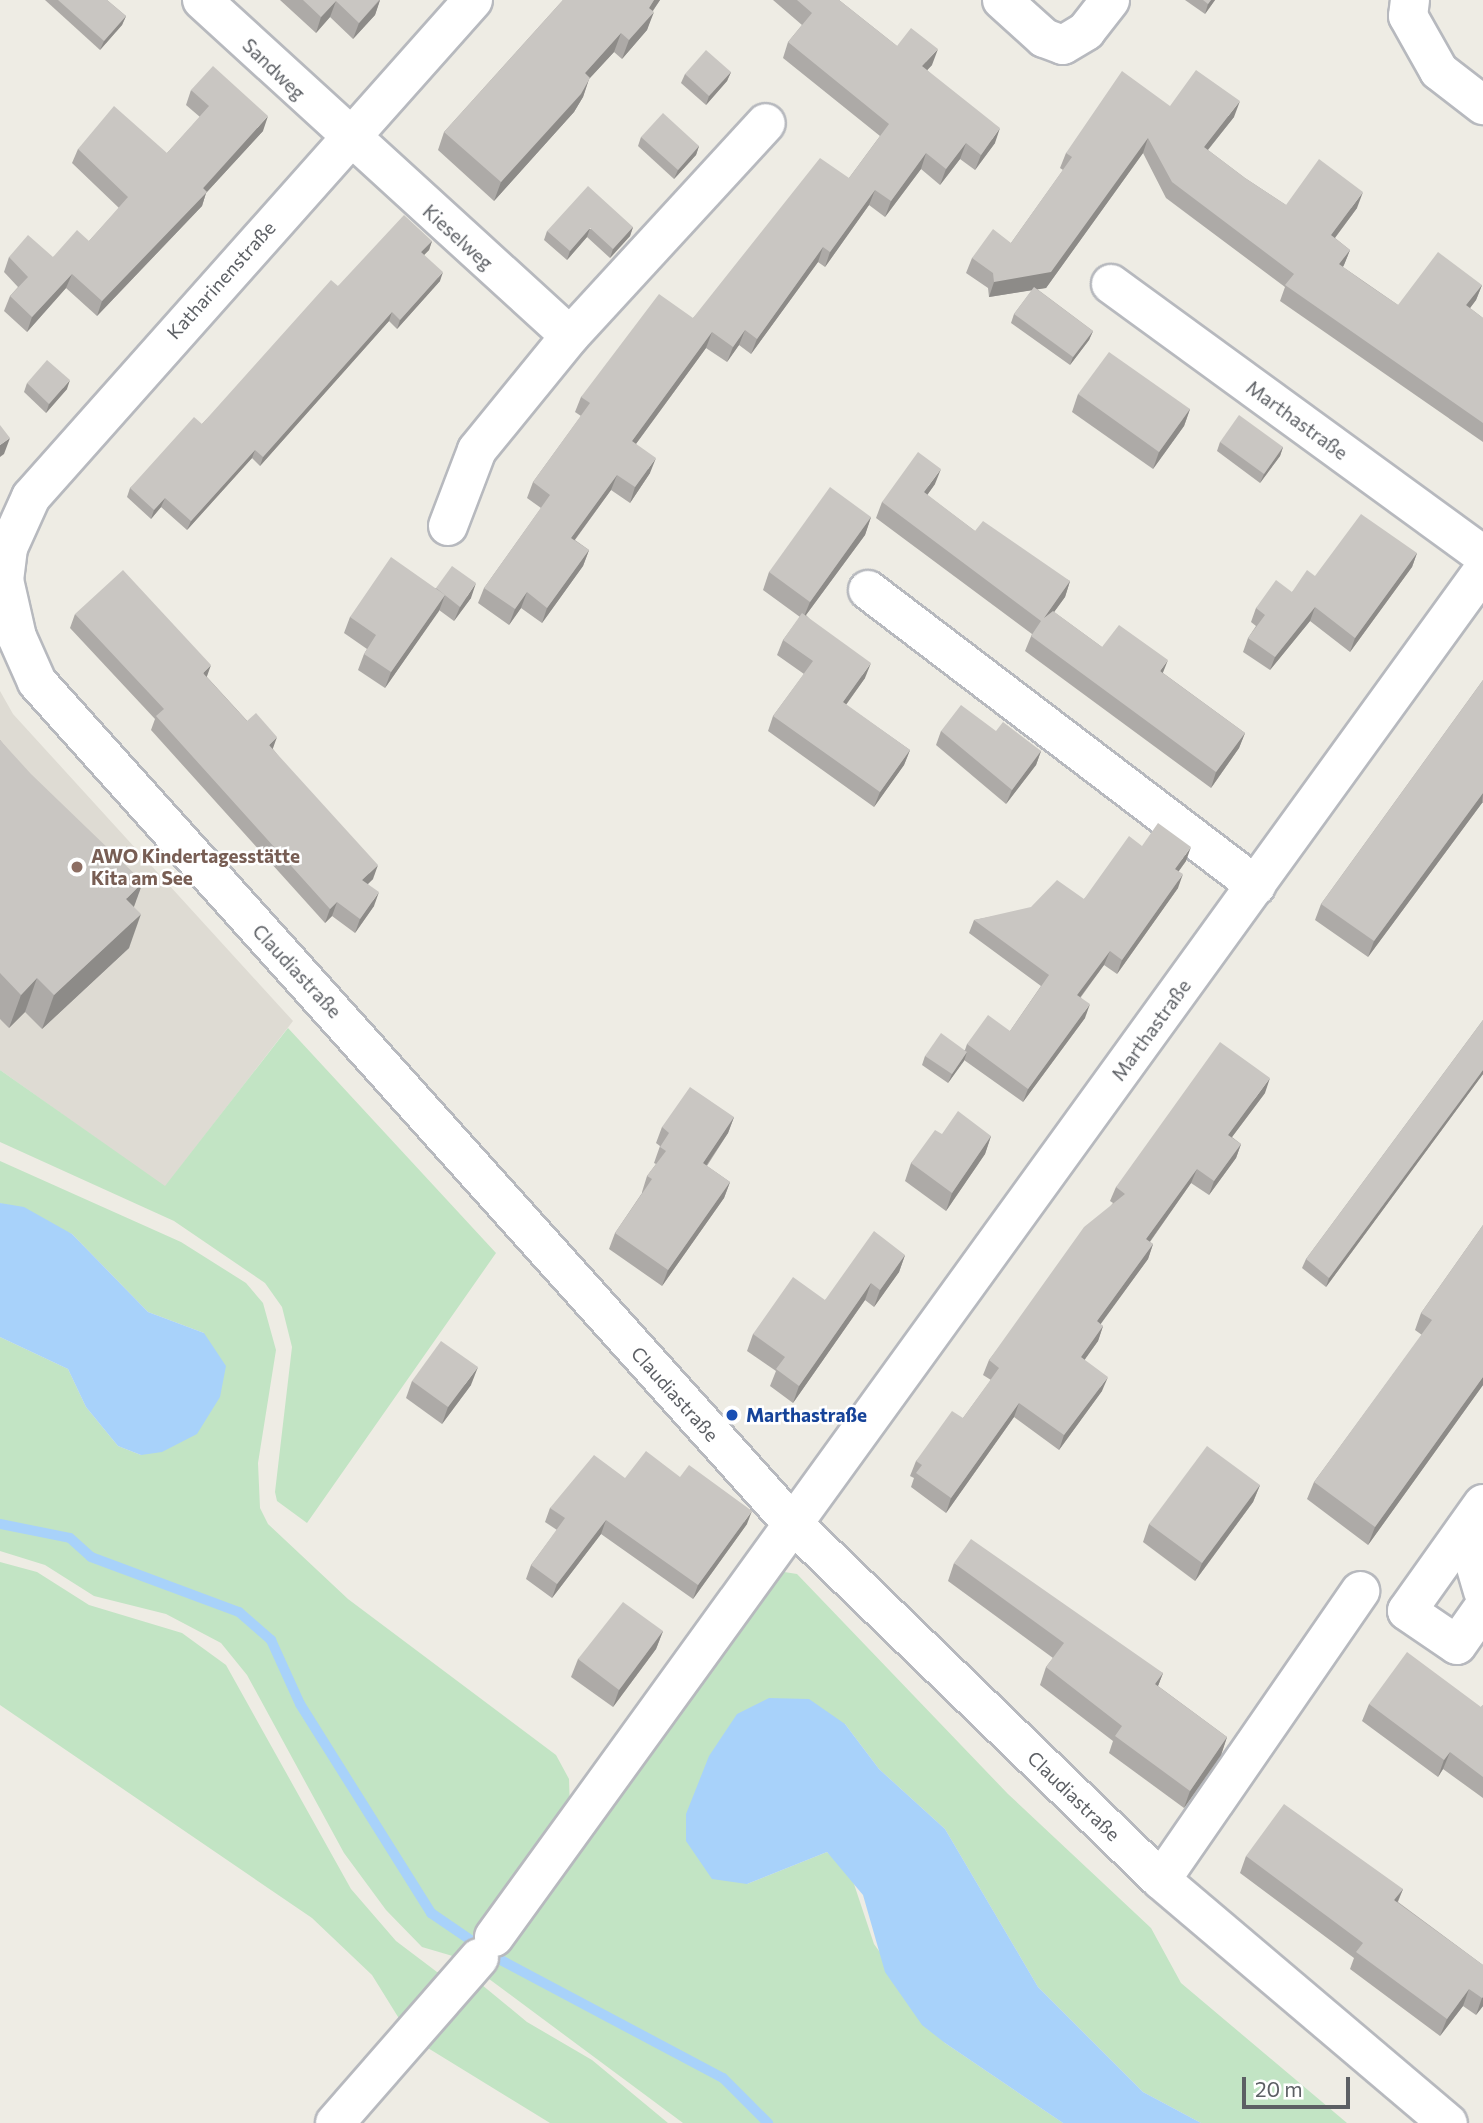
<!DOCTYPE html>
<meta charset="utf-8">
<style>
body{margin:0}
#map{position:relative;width:1483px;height:2123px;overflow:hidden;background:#eeece4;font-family:Commissioner,sans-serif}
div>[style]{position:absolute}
.education>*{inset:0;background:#dedbd3}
.green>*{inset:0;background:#c2e4c4}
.water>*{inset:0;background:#a8d2fa}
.stream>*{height:10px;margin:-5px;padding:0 5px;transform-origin:5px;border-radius:5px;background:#a8d2fa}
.roads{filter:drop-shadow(2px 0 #b7b9be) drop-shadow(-2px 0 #b7b9be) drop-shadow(0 2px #b7b9be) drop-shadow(0 -2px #b7b9be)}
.minor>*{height:38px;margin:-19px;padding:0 19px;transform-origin:19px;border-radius:19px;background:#fff}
.wall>*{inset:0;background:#adaaa7}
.shaded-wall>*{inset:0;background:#8d8b88}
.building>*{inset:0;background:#c9c6c2}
.dots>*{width:19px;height:19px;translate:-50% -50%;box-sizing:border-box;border:4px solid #fff;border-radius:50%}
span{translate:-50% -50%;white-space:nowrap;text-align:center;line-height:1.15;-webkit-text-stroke:5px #fff;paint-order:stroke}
.street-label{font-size:19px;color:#5c5f64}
.education-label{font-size:19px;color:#785e54;font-weight:700}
.left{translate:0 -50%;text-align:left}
.transit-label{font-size:19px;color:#164399;font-weight:700}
.scale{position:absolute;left:1242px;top:2077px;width:108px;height:32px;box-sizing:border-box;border:4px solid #5c5f64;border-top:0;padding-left:9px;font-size:21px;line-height:24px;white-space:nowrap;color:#5c5f64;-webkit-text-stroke:5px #fff;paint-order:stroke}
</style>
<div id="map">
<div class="education">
<div style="clip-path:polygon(0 691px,13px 714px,293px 1021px,165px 1187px,0 1070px)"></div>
</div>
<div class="green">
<div style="clip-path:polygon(288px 1028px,496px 1253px,307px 1523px,277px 1501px,275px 1492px,292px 1347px,282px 1307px,265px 1283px,174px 1221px,0 1142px,0 1070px,165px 1186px)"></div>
<div style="clip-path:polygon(0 1161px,181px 1242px,246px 1283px,263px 1303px,276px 1350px,258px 1463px,260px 1508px,268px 1524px,348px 1599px,556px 1755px,569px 1779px,570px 1811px,486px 1931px,456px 1957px,422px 1947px,386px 1910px,344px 1853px,247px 1675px,221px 1643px,166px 1614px,94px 1596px,45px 1565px,0 1551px,0 1337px,68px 1369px,86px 1407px,118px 1446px,141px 1455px,204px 1333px,148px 1312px,72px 1234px,0 1203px)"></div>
<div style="clip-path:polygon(0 1562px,37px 1572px,89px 1605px,182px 1633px,226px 1665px,351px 1889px,396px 1941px,437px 1972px,457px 1969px,408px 2033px,372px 1975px,312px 1918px,0 1705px)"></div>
<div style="clip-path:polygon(778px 1571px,797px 1574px,1008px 1794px,1151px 1928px,1181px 1983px,1347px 2123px,1201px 2123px,1143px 2092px,1038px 1987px,945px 1829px,879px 1769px,845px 1724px,747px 1884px,827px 1852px,851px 1875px,874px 1944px,945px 2043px,1063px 2123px,683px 2123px,481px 1973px)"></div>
<div style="clip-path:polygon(476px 1980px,527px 2022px,592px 2060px,668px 2123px,550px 2123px,423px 2045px)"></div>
</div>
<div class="water">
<div style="clip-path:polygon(0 1203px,24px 1207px,72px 1234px,148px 1312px,204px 1333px,226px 1366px,220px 1397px,197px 1434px,162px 1452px,141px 1455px,118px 1446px,86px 1407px,68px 1369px,0 1337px)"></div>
<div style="clip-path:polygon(769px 1698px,809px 1699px,845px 1724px,879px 1769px,945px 1829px,1038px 1987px,1143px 2092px,1201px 2123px,1063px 2123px,945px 2043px,922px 2025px,885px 1972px,863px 1895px,827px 1852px,747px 1884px,712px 1879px,686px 1841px,686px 1814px,709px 1756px,737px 1714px)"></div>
</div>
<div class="stream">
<div style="left:0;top:1524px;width:71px;rotate:11.3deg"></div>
<div style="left:70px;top:1538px;width:28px;rotate:42deg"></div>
<div style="left:91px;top:1557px;width:158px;rotate:20.4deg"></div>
<div style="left:239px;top:1612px;width:43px;rotate:41.2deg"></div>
<div style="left:271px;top:1640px;width:70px;rotate:65.6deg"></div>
<div style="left:300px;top:1704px;width:247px;rotate:57.9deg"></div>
<div style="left:431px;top:1913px;width:80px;rotate:34.3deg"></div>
<div style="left:497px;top:1958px;width:256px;rotate:28deg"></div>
<div style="left:723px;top:2078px;width:64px;rotate:45deg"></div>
</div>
<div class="roads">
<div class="minor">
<div style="left:202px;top:0;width:498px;rotate:42.4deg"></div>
<div style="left:473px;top:0;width:665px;rotate:131.65deg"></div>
<div style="left:31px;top:497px;width:56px;rotate:114.3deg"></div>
<div style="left:8px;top:548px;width:32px;rotate:97deg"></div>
<div style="left:4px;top:580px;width:58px;rotate:77.2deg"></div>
<div style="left:17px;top:637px;width:49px;rotate:66deg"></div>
<div style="left:37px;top:682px;width:1129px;rotate:48.09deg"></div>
<div style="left:791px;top:1522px;width:515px;rotate:44.06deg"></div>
<div style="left:1161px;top:1880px;width:376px;rotate:40.3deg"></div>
<div style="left:1002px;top:0;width:57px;rotate:42.1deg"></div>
<div style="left:1044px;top:38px;width:20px;rotate:20deg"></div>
<div style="left:1063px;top:45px;width:27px;rotate:-31deg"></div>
<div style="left:1086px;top:31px;width:39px;rotate:-52deg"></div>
<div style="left:1410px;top:0;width:16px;rotate:97deg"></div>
<div style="left:1408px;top:16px;width:63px;rotate:60.6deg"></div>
<div style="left:1439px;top:71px;width:56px;rotate:37.7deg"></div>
<div style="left:1111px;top:284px;width:460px;rotate:36.1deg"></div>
<div style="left:448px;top:526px;width:81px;rotate:-69.1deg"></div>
<div style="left:477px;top:450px;width:147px;rotate:-50.8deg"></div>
<div style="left:570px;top:336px;width:289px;rotate:-47.4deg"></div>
<div style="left:868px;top:590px;width:488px;rotate:37.3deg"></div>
<div style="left:1483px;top:1504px;width:131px;rotate:125.4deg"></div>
<div style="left:1407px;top:1611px;width:60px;rotate:34.2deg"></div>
<div style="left:1457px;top:1645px;width:45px;rotate:-54.9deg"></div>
<div style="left:1465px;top:1530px;width:64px;rotate:73.6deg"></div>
<div style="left:1161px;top:1880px;width:351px;rotate:-55.4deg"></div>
<div style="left:494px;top:1937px;width:1687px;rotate:-54.11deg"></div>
<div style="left:335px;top:2123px;width:219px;rotate:-48.9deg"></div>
</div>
</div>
<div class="wall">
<div style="clip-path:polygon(45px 0,107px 0,126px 16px,122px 25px,100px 50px)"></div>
<div style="clip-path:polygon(280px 0,380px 0,375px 15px,353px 39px,330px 17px,316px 33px)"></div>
<div style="clip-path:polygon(563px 0,660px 0,653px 11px,647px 30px,622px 59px,614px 52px,589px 79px,583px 97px,574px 112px,494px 201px,438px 150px,444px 132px)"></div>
<div style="clip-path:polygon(773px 0,839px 0,897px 46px,932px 65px,927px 70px,995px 143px,975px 170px,960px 159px,940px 185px,921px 169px,885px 217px,869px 205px,825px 267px,818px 262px,751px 354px,739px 345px,727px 362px,706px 348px,636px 444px,650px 473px,630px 503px,611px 490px,575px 540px,589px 550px,583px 566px,542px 623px,521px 608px,509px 625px,478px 603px,484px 588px,541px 508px,527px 498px,533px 482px,581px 416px,575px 412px,581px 397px,693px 318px,849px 178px,880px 136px,783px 58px,788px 42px,802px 25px)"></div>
<div style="clip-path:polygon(1185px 0,1215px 0,1205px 14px)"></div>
<div style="clip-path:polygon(731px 72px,727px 81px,706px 105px,681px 83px,685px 74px)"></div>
<div style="clip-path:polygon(191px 90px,263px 131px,206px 193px,202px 206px,97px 316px,66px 288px,27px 332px,4px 311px,10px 296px,18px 287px,4px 272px,9px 257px,53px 257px,89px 241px,119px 208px,72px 163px,78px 149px,167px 153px,200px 117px,186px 105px)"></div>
<div style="clip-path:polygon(1170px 106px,1234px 117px,1208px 150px,1245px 178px,1286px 205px,1357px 208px,1335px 238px,1350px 250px,1343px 267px,1398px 305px,1482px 285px,1476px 300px,1470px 308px,1483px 318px,1483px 442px,1280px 301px,1285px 287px,1166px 198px,1143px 153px,1046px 288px,1037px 289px,1093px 331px,1089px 340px,1070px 365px,1011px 323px,1014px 314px,1032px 290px,989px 297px,988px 288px,966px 273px,972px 258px,1011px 243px,1063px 170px,1060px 168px,1066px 153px)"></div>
<div style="clip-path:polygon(641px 137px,699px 146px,696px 155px,674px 179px,638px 146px)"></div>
<div style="clip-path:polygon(633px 227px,630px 236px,610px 258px,587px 237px,567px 260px,544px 240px,547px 231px)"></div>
<div style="clip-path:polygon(432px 241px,429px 250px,424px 255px,440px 281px,397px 329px,389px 321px,260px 466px,252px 458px,187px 530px,161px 507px,151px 519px,127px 497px,130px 488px,202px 424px,338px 286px)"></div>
<div style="clip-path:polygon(27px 383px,67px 389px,46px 413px,24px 392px)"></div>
<div style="clip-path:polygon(1078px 394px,1190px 409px,1184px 426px,1153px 469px,1072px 412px)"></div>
<div style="clip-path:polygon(1220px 442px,1283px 447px,1280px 456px,1260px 483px,1217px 451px)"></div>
<div style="clip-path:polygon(935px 484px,927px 495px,975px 531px,1070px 581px,1065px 597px,1054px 612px,1102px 647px,1163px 673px,1245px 733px,1239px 748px,1211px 788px,1025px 651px,1032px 634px,876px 518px,882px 502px)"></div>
<div style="clip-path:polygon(871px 517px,865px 535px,806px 615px,865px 678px,846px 705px,910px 750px,904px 765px,874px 807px,768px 731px,773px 716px,804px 674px,777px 655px,783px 640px,800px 617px,763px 590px,769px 572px)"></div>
<div style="clip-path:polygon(1417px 553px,1412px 567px,1350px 652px,1310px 621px,1270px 670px,1243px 652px,1248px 638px,1256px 626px,1251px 622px,1256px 608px,1292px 592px,1315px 576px)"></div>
<div style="clip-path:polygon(436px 588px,471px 598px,454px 621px,439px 610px,385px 688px,358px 670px,364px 654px,367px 649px,344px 633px,350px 617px)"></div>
<div style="clip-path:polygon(75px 614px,207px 677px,273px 749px,373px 879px,368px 884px,374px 906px,355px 933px,332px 916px,325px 923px,151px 730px,155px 719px,70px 628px)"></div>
<div style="clip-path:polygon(1483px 680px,1483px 803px,1482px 803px,1368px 957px,1315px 920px,1321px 904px)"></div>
<div style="clip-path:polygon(941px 731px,996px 731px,1041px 751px,1036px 765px,1006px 804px,936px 745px)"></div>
<div style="clip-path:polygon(0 740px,134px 907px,129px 948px,42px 1029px,25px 1012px,9px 1028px,0 1019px)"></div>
<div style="clip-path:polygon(1142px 846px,1186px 861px,1179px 871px,1178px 888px,1117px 974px,1104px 965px,1081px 997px,1085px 1018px,1023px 1102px,964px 1060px,948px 1083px,922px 1065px,925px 1056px,965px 1050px,967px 1044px,1010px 1031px,1041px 986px,969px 933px,974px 920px,1084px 899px)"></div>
<div style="clip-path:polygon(1483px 1020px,1483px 1074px,1326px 1287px,1302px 1268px,1306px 1259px)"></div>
<div style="clip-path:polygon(1265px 1093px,1232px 1137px,1241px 1144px,1236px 1158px,1209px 1195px,1191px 1183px,1150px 1242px,1153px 1244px,1148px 1259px,1100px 1324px,1103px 1326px,1098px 1341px,1084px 1360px,1102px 1391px,1059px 1450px,1014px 1417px,946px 1513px,911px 1487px,914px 1478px,910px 1476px,916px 1461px,963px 1418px,991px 1380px,983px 1375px,989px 1360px,1113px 1203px,1110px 1201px,1116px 1187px)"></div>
<div style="clip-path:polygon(734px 1117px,728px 1133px,707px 1166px,730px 1182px,724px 1198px,662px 1286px,609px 1249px,615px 1233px,642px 1193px,642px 1192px,647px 1176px,656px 1164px,654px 1163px,660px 1146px,656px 1143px,662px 1127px)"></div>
<div style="clip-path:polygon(942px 1134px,991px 1136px,985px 1154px,946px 1211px,905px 1181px,911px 1163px)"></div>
<div style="clip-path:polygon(1483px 1225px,1483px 1385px,1368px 1545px,1307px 1499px,1314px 1482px,1422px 1335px,1415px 1330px,1421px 1313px)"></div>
<div style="clip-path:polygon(905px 1255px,899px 1272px,874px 1307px,865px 1300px,793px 1403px,770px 1386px,776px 1371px,747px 1351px,753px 1334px,825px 1300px)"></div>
<div style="clip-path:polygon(412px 1381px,471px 1385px,442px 1424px,406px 1398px)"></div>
<div style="clip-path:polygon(680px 1477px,747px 1524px,693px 1599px,601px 1534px,552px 1598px,526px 1579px,531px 1565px,557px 1530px,545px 1522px,550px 1508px,625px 1478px)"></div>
<div style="clip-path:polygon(1260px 1485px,1253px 1502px,1195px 1581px,1143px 1542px,1149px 1524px)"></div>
<div style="clip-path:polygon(954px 1563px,1163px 1673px,1158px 1686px,1227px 1737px,1221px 1755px,1184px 1808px,1109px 1753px,1113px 1741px,1040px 1685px,1046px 1667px,1053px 1658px,948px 1581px)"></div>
<div style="clip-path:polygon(663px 1631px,656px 1649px,613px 1707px,571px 1677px,578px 1659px)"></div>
<div style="clip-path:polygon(1369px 1704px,1481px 1707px,1483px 1705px,1483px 1798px,1443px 1769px,1438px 1777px,1362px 1721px)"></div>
<div style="clip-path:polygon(1246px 1856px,1403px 1889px,1398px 1902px,1483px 1965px,1483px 2006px,1476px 2015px,1463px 2006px,1440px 2036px,1350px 1969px,1354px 1958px,1240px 1873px)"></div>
</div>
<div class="shaded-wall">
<div style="clip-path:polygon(380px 0,375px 15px,353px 39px,359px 23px)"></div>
<div style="clip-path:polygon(654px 0,660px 0,647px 19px,654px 12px,647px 30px,622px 59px,629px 40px)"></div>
<div style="clip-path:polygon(1211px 0,1215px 0,1205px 14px,1208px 4px)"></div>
<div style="clip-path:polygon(336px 1px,330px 17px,316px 33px,321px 17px)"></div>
<div style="clip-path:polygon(126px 16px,122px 25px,100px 50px,104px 41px)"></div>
<div style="clip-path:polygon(621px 33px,614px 52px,589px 79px,583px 97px,574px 112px,494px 201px,501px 182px,585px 73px)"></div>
<div style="clip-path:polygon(938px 49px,932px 65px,916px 82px,922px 66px)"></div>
<div style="clip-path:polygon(731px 72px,727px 81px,706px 105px,709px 96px)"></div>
<div style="clip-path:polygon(1240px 101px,1234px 117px,1198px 162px,1204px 147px)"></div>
<div style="clip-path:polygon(268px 116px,263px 131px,206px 193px,202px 206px,97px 316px,102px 301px)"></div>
<div style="clip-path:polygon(1000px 128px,995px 143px,975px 170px,981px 155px)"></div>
<div style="clip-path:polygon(1148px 138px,1143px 153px,1046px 288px,989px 297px,994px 282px)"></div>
<div style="clip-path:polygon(966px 143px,960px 159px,940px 185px,946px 169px)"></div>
<div style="clip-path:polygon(699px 146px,696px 155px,674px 179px,678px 170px)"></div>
<div style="clip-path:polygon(926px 153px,921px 169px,885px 217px,891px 201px)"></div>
<div style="clip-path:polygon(875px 190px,869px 205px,825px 267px,830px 252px)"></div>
<div style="clip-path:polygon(1363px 192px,1357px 208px,1325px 251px,1331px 235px)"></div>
<div style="clip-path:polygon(633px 227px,630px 236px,610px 258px,613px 249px)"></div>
<div style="clip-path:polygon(590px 228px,587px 237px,567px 260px,570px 251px)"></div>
<div style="clip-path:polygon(432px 241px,429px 250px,418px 261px,421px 252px)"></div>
<div style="clip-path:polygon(823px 247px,818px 262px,751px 354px,757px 339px)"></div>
<div style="clip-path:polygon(1350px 250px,1344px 265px,1334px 279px,1339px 264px)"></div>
<div style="clip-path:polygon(443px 272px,440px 281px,397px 329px,400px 320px)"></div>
<div style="clip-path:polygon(72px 274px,66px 288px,27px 332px,32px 317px)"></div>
<div style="clip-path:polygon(1482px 285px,1476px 300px,1461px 320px,1466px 305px)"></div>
<div style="clip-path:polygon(392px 312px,389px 321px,260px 466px,263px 457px)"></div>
<div style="clip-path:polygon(745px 330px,739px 345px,727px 362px,733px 347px)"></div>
<div style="clip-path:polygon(1093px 331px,1089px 340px,1070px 365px,1073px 357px)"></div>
<div style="clip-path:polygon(712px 332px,706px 348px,627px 456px,632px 441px)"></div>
<div style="clip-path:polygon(70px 380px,67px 389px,46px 413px,49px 404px)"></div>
<div style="clip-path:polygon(1190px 409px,1184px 426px,1153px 469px,1159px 452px)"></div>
<div style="clip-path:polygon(10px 438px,4px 454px,0 457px,0 445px)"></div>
<div style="clip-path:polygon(1283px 447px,1280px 456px,1260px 483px,1264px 474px)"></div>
<div style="clip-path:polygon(255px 450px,252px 458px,187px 530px,191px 521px)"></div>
<div style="clip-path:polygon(656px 458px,650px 473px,630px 503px,635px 487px)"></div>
<div style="clip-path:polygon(941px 469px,935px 484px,918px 508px,924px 492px)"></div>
<div style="clip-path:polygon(617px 475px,611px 490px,565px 553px,571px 538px)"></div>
<div style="clip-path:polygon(165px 498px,161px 507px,151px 519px,154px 510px)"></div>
<div style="clip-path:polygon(871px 517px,865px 535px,803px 619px,810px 602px)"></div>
<div style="clip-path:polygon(589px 550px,583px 566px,542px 623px,547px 608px)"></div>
<div style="clip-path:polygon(1417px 553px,1412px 567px,1350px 652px,1355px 638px)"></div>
<div style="clip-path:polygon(1070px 581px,1065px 597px,1038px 634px,1044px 618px)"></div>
<div style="clip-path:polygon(476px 583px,471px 598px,454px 621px,460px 607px)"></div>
<div style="clip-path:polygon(527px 592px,521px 608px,509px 625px,515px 609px)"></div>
<div style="clip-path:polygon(445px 595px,439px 611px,385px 688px,391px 672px)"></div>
<div style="clip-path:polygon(1315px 607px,1310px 621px,1270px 670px,1275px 657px)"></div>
<div style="clip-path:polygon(1168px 660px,1162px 675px,1160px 671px)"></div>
<div style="clip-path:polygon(871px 663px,865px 678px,837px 717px,843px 702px)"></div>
<div style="clip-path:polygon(211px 665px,206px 679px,203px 673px)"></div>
<div style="clip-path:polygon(1245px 733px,1239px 748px,1211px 788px,1216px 772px)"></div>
<div style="clip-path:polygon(277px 737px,272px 751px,269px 745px)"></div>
<div style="clip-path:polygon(910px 750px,904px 765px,874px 807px,880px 792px)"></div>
<div style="clip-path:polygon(1041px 751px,1036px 765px,1006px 804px,1012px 790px)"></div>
<div style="clip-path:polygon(1483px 793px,1482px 803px,1368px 957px,1374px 941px)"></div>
<div style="clip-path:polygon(1191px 847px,1186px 861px,1170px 883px,1175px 869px)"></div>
<div style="clip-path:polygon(378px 865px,373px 879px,357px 894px,362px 880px)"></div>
<div style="clip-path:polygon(1183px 874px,1178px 888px,1117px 974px,1122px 960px)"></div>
<div style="clip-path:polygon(143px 882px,131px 915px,126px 899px)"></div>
<div style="clip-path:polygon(379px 892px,374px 906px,355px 933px,360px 919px)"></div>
<div style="clip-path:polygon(337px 902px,332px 916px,325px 923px,330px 909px)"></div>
<div style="clip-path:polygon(141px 914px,129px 948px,42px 1029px,54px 995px)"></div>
<div style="clip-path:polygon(1110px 951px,1104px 965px,1072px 1008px,1077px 995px)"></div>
<div style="clip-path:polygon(37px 978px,25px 1012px,9px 1028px,21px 995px)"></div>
<div style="clip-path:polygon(1090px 1004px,1085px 1018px,1023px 1102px,1028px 1089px)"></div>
<div style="clip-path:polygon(967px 1052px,964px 1061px,948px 1083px,952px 1074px)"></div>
<div style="clip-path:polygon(1483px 1070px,1483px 1074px,1326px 1287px,1329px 1278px)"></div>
<div style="clip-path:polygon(1270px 1078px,1265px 1093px,1223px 1149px,1228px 1135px)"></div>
<div style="clip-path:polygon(734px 1117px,728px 1133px,697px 1179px,703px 1163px)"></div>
<div style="clip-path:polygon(991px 1136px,985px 1154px,946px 1211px,952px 1193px)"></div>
<div style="clip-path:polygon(1241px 1144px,1236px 1158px,1209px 1195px,1214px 1181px)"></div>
<div style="clip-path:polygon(1197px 1169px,1191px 1183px,1141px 1254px,1146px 1239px)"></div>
<div style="clip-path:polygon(730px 1182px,724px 1198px,662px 1286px,668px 1270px)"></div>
<div style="clip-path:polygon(1153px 1244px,1148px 1259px,1092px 1336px,1097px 1321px)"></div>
<div style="clip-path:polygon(905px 1255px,899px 1272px,874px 1307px,880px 1290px)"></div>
<div style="clip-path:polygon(871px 1283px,865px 1300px,793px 1403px,799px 1386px)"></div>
<div style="clip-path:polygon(1103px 1326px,1098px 1341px,1076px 1372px,1081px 1357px)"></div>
<div style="clip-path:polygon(478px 1367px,471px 1385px,442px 1424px,448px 1407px)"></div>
<div style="clip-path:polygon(1108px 1377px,1102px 1391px,1059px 1450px,1064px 1435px)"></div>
<div style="clip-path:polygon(1483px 1377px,1483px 1385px,1368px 1545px,1375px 1527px)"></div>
<div style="clip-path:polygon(1019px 1403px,1014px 1417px,946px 1513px,951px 1498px)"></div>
<div style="clip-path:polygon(1260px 1485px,1253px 1502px,1195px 1581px,1202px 1563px)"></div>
<div style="clip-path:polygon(752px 1511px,747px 1524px,693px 1599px,698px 1585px)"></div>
<div style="clip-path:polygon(606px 1520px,601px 1534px,552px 1598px,557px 1584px)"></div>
<div style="clip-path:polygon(663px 1631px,656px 1649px,613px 1707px,619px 1690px)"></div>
<div style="clip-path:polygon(1163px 1673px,1156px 1691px,1155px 1684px)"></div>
<div style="clip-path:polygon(1227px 1737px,1221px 1755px,1184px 1808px,1190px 1791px)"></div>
<div style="clip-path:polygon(1450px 1752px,1443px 1769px,1438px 1777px,1444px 1760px)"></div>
<div style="clip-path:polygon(1403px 1889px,1396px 1905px,1394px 1900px)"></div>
<div style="clip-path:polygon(1469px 1989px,1463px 2006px,1440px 2036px,1447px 2019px)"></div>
<div style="clip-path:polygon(1483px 1997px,1483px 2006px,1476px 2015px,1482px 1998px)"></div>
</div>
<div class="building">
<div style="clip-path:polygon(58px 0,107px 0,126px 16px,104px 41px)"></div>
<div style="clip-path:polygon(303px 0,379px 0,359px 23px,336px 1px,321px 17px)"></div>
<div style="clip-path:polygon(563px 0,654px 0,649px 8px,654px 12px,629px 40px,621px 33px,585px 73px,590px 78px,581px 94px,501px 182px,444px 132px)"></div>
<div style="clip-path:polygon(797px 0,839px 0,897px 46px,911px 28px,938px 49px,922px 66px,1000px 128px,981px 155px,966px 143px,946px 169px,926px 153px,891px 201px,875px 190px,830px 252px,823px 247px,757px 339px,745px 330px,733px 347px,712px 332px,632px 441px,656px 458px,635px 487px,617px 475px,571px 538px,589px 550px,547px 608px,527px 592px,515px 609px,484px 588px,550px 495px,533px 482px,590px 403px,581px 397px,659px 294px,693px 318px,820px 158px,849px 178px,889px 124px,788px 42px,812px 13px)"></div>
<div style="clip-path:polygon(1203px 0,1211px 0,1208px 4px)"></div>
<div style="clip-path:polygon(706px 50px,731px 72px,709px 96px,685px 74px)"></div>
<div style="clip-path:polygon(213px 66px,268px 116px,203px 188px,207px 192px,102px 301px,72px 274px,32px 317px,10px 296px,28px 277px,9px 257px,28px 235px,53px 257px,77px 230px,89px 241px,128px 197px,78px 149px,114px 106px,167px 153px,209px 106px,191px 90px)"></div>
<div style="clip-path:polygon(1196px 70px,1240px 101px,1204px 147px,1245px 178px,1286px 205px,1319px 159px,1363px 192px,1331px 235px,1350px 250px,1339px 264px,1364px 282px,1398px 305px,1438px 252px,1482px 285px,1466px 305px,1483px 318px,1483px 423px,1285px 285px,1294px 274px,1172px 182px,1148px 138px,1051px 272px,994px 282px,993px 273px,972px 258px,993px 229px,1011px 243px,1072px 157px,1066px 153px,1122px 71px,1170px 106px)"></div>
<div style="clip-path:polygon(663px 113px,699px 146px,678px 170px,641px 137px)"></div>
<div style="clip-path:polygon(588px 186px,633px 227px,613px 249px,590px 228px,570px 251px,547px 231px)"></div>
<div style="clip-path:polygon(404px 215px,432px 241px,421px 252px,443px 272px,400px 320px,392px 312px,263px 457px,255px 450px,191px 521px,165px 498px,154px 510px,130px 488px,194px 417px,202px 424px,331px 280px,338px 286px)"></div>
<div style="clip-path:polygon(1034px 287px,1093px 331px,1073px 357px,1014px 314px)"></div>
<div style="clip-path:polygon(1109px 352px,1190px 409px,1159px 452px,1078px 394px)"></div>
<div style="clip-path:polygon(47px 360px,70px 380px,49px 404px,27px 383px)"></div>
<div style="clip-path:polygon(1239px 415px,1283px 447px,1264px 474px,1220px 442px)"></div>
<div style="clip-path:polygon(0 425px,10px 438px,0 445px)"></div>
<div style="clip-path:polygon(918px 452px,941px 469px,924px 492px,975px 531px,983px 521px,1070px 581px,1044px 618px,1053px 611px,1102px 647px,1119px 625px,1168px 660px,1160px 671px,1245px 733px,1216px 772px,1031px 636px,1041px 621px,882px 502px)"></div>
<div style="clip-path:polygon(830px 487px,871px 517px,810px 602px,769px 572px)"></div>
<div style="clip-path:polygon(1361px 514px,1417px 553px,1355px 638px,1315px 607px,1275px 657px,1248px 638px,1265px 615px,1256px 608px,1276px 580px,1292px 592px,1307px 570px,1315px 576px)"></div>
<div style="clip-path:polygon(391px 557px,445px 595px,391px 672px,364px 654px,376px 635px,350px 617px)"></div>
<div style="clip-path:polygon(452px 566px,476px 583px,460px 607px,436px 588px)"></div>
<div style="clip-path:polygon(123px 570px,211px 665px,203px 673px,247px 721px,256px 713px,277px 737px,269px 745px,378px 865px,362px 880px,379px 892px,360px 919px,337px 902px,330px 909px,156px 716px,164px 709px,75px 614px)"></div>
<div style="clip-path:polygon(802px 613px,871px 663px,843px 702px,910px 750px,880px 792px,773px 716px,813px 661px,783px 640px)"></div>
<div style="clip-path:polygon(1483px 680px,1483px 793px,1374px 941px,1321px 904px)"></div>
<div style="clip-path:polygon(961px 705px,996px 731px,1003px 722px,1041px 751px,1012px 790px,941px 731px)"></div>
<div style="clip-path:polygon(0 740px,31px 774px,143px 882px,126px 899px,141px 914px,54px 995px,37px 978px,21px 995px,0 973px)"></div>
<div style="clip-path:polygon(1158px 823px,1191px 847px,1175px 869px,1183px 874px,1122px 960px,1110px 951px,1077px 995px,1090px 1004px,1028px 1089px,967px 1044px,988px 1015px,1010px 1031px,1049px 975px,974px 920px,1031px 907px,1057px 880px,1084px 899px,1129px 836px,1142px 846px)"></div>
<div style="clip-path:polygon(1483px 1020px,1483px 1070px,1329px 1278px,1306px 1259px)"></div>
<div style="clip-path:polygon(941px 1033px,967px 1052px,952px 1074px,925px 1056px)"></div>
<div style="clip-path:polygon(1220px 1042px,1270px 1078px,1228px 1135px,1241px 1144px,1214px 1181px,1197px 1169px,1146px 1239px,1153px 1244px,1097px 1321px,1103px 1326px,1081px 1357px,1108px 1377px,1064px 1435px,1019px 1403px,951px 1498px,916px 1473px,922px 1465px,916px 1461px,952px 1411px,963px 1418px,999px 1368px,989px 1360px,1084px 1227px,1125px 1194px,1116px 1187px)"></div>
<div style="clip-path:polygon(690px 1087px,734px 1117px,703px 1163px,730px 1182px,668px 1270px,615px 1233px,652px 1179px,647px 1176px,666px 1151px,660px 1147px,669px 1133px,662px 1127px)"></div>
<div style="clip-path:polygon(958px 1111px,991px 1136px,952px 1193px,911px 1163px,935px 1130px,942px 1134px)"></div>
<div style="clip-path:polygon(1483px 1225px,1483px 1377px,1375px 1527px,1314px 1482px,1432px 1320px,1421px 1313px)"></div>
<div style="clip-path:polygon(874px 1231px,905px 1255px,880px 1290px,871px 1283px,799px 1386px,776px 1369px,785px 1357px,753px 1334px,793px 1277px,825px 1300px)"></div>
<div style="clip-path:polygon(441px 1341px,478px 1367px,448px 1407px,412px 1381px)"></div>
<div style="clip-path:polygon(1207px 1446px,1260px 1485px,1202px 1563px,1149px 1524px)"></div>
<div style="clip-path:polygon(646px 1451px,680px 1477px,689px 1465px,752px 1511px,698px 1585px,606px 1520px,557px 1584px,531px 1565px,565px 1518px,550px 1508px,594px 1455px,625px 1478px)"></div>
<div style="clip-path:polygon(971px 1539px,1163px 1673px,1155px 1684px,1227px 1737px,1190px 1791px,1115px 1736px,1122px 1726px,1046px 1667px,1064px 1643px,954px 1563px)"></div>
<div style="clip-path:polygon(623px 1602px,663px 1631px,619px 1690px,578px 1659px)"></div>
<div style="clip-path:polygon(1407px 1652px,1481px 1707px,1483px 1705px,1483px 1777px,1450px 1752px,1444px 1760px,1369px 1704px)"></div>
<div style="clip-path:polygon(1284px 1804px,1403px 1889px,1394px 1900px,1483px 1965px,1483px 1997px,1482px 1998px,1469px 1989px,1447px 2019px,1356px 1952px,1363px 1943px,1246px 1856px)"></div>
</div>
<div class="dots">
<div style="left:77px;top:867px;background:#8d6e63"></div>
<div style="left:732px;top:1415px;background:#1a4fb4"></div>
</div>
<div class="street-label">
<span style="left:274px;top:69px;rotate:44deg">Sandweg</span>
<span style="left:458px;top:237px;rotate:42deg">Kieselweg</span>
<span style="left:221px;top:280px;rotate:-48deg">Katharinenstraße</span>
<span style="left:1297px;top:420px;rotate:36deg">Marthastraße</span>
<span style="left:297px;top:971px;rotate:47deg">Claudiastraße</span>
<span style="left:1151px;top:1030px;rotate:-54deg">Marthastraße</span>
<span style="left:675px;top:1394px;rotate:48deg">Claudiastraße</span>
<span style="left:1074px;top:1796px;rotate:44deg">Claudiastraße</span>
</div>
<div class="education-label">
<span class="left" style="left:91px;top:867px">AWO Kindertagesstätte<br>Kita am See</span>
</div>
<div class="transit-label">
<span class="left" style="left:746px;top:1415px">Marthastraße</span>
</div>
<div class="scale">20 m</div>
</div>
